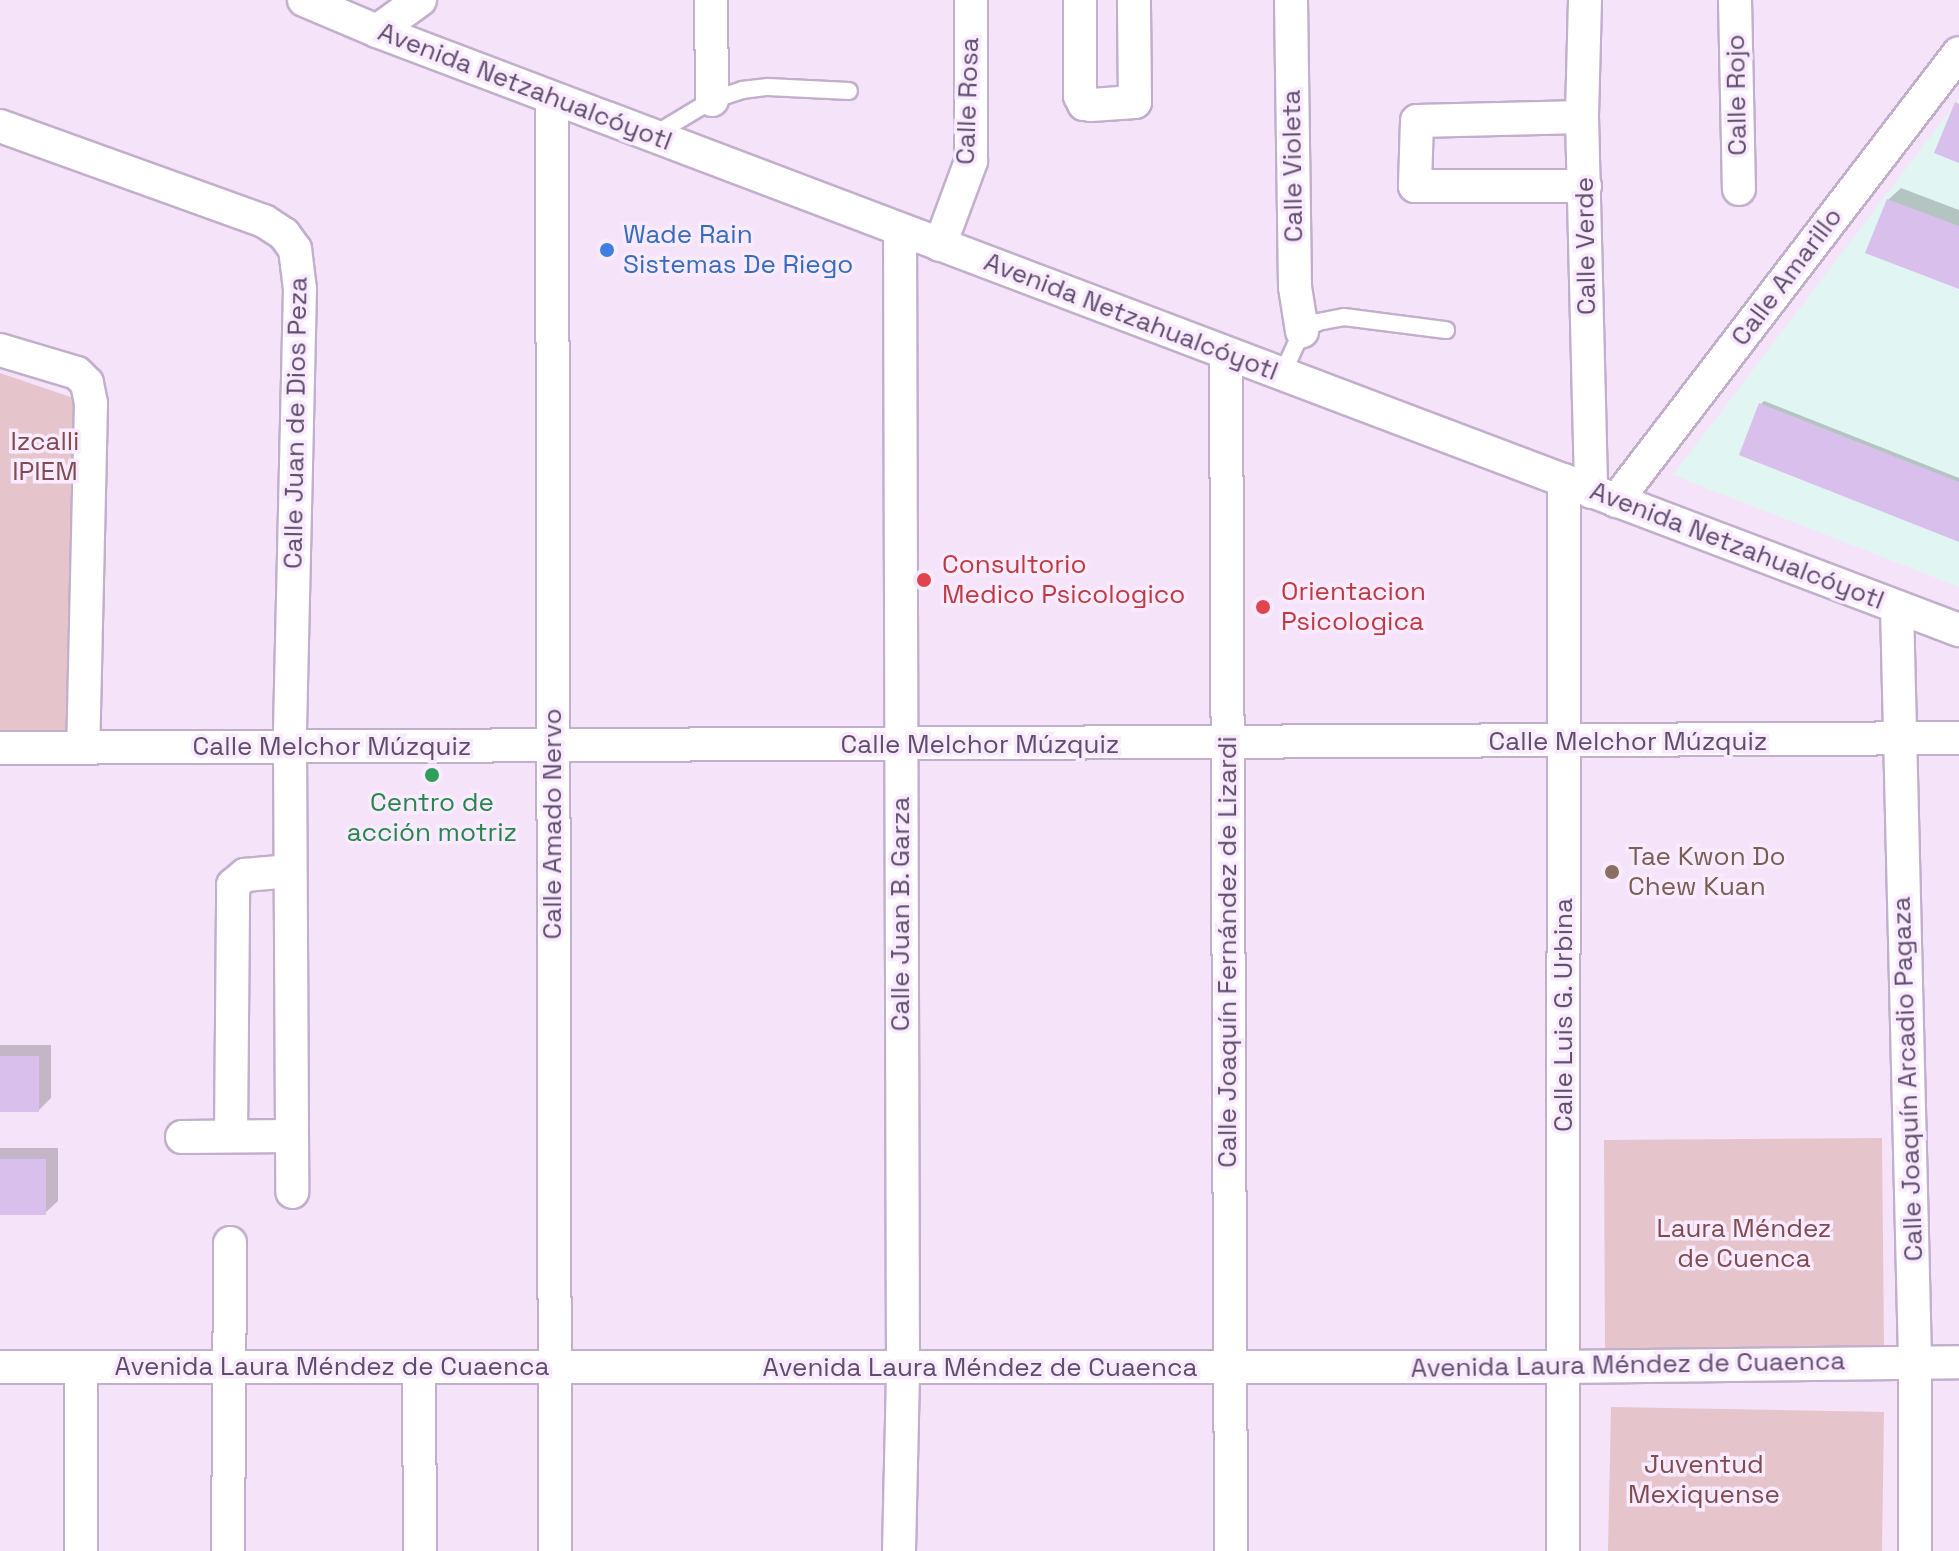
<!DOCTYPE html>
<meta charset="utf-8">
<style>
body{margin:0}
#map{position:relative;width:1959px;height:1551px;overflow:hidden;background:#f5e4f9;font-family:"Space Grotesk",sans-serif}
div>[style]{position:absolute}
.education>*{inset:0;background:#e1f5f2}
.green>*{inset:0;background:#e5c4cb}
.shadow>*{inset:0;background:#0003}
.building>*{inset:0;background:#d9bfec}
.roads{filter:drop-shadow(2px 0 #c1afcc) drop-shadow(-2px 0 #c1afcc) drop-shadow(0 2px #c1afcc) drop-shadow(0 -2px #c1afcc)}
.lane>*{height:16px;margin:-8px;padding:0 8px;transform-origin:8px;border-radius:8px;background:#fff}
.street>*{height:32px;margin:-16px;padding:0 16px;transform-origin:16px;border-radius:16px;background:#fff}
.dots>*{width:22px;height:22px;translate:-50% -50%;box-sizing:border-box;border:4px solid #f9eafd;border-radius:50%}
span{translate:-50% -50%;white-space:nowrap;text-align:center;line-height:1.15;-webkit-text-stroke:7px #f9eafd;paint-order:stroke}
.street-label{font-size:26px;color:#5f4d6f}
.shop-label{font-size:26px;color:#366cbe}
.left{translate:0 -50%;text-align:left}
.park-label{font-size:26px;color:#7e4c51}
.health-label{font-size:26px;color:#be3a42}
.leisure-label{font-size:26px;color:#27864d}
.education-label{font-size:26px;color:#785e54}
</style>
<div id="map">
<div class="education">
<div style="clip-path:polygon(1959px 99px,1959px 587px,1673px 475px)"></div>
</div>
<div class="green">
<div style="clip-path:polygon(0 373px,91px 404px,83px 747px,0 748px)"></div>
<div style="clip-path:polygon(1882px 1138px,1884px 1348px,1605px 1350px,1604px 1140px)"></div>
<div style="clip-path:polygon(1611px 1407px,1884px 1412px,1882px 1551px,1608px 1551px)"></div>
</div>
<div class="shadow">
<div style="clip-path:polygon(1901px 188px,1959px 210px,1959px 287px,1888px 200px)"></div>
<div style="clip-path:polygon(1764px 401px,1959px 478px,1959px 540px,1761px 404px)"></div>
<div style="clip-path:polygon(0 1045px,51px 1045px,51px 1098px,39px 1110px,0 1110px)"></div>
<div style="clip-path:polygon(0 1148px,58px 1148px,58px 1201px,45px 1213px,0 1213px)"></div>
</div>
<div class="building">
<div style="clip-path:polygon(1955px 102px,1959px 104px,1959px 163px,1934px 153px)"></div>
<div style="clip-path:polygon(1887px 199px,1959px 226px,1959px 289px,1865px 253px)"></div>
<div style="clip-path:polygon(1759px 403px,1959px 482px,1959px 542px,1739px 455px)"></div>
<div style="clip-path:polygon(0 1056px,39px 1056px,39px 1112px,0 1112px)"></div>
<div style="clip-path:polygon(0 1159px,46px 1159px,46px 1215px,0 1215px)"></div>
</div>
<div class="roads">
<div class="lane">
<div style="left:654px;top:135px;width:68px;rotate:-31.1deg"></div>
<div style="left:712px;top:100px;width:32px;rotate:-18deg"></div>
<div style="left:742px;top:90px;width:26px;rotate:-7deg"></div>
<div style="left:768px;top:87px;width:81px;rotate:2.8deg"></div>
<div style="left:1282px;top:375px;width:48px;rotate:-65.6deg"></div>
<div style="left:1302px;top:331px;width:18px;rotate:-29deg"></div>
<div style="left:1318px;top:322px;width:26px;rotate:-11deg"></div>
<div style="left:1344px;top:317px;width:103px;rotate:7.3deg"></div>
</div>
<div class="street">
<div style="left:304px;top:0;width:79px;rotate:23deg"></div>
<div style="left:377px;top:31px;width:1692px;rotate:20.74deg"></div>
<div style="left:711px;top:0;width:100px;rotate:89.4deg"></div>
<div style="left:1080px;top:0;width:96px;rotate:90deg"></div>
<div style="left:1080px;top:96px;width:9px;rotate:63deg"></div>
<div style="left:1084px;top:104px;width:7px;rotate:8deg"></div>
<div style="left:1091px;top:105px;width:44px;rotate:-3.9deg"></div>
<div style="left:1135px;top:102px;width:102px;rotate:-90.6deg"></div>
<div style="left:1291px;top:0;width:287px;rotate:89.2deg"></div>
<div style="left:1295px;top:287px;width:45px;rotate:81deg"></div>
<div style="left:1585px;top:0;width:117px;rotate:91.5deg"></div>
<div style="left:1582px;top:117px;width:375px;rotate:88.6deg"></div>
<div style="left:1735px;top:0;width:189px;rotate:88.8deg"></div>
<div style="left:377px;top:31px;width:53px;rotate:-35.8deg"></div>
<div style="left:552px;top:98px;width:1453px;rotate:89.88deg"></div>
<div style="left:1582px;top:117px;width:165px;rotate:178.6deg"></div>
<div style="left:1417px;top:121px;width:65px;rotate:91.8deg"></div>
<div style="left:1415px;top:186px;width:170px"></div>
<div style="left:0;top:126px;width:281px;rotate:19.8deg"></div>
<div style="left:264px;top:221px;width:24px;rotate:33deg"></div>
<div style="left:284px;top:234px;width:19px;rotate:54deg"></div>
<div style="left:295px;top:249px;width:40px;rotate:82.9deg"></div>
<div style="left:300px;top:289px;width:458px;rotate:91.3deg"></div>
<div style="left:290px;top:747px;width:445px;rotate:89.7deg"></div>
<div style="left:940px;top:245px;width:90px;rotate:-69.7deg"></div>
<div style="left:971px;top:161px;width:161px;rotate:-90deg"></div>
<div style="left:0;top:350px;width:80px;rotate:16.6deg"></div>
<div style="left:77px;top:373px;width:14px;rotate:45deg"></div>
<div style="left:87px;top:383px;width:21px;rotate:79deg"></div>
<div style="left:91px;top:404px;width:343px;rotate:91.3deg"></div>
<div style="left:1226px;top:354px;width:1197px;rotate:89.76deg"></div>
<div style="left:1616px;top:501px;width:564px;rotate:-52.56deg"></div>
<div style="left:1897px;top:607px;width:754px;rotate:88.63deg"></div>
<div style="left:1915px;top:1361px;width:190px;rotate:90deg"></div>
<div style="left:0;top:748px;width:1959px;rotate:-0.29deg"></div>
<div style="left:231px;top:1136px;width:251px;rotate:-89.5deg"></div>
<div style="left:233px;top:885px;width:16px;rotate:-40deg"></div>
<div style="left:245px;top:875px;width:45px;rotate:-5.1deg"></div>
<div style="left:182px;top:1137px;width:109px;rotate:-0.5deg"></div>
<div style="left:0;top:1367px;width:1562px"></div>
<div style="left:1562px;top:1367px;width:397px;rotate:-0.7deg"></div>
<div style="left:81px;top:1367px;width:184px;rotate:90deg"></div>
<div style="left:419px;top:1367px;width:184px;rotate:89.7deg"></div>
<div style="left:228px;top:1551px;width:308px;rotate:-89.6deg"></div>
<div style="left:899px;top:1551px;width:183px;rotate:-88.7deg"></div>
<div style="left:903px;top:1368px;width:1138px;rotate:-90.15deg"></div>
<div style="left:1563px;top:1551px;width:1071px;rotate:-89.95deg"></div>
</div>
</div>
<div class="dots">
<div style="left:607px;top:250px;background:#3f7fe0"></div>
<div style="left:924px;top:580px;background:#e0444e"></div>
<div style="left:1263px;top:607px;background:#e0444e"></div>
<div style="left:432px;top:775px;background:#2e9e5b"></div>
<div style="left:1612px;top:872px;background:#8d6e63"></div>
</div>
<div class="street-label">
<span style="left:525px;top:87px;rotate:21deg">Avenida Netzahualcóyotl</span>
<span style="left:1737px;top:95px;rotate:-91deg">Calle Rojo</span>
<span style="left:968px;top:101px;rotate:-88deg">Calle Rosa</span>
<span style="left:1293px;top:166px;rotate:-91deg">Calle Violeta</span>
<span style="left:1586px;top:246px;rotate:-91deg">Calle Verde</span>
<span style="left:1787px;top:277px;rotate:-53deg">Calle Amarillo</span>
<span style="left:1131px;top:317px;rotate:21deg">Avenida Netzahualcóyotl</span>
<span style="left:296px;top:423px;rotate:-89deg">Calle Juan de Dios Peza</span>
<span style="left:1737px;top:546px;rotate:21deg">Avenida Netzahualcóyotl</span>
<span style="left:1628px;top:742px">Calle Melchor Múzquiz</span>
<span style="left:980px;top:745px">Calle Melchor Múzquiz</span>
<span style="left:332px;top:747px">Calle Melchor Múzquiz</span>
<span style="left:553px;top:824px;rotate:-90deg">Calle Amado Nervo</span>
<span style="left:901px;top:914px;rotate:-90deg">Calle Juan B. Garza</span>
<span style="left:1228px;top:952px;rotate:-90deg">Calle Joaquín Fernández de Lizardi</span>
<span style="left:1564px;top:1015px;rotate:-90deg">Calle Luis G. Urbina</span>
<span style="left:1908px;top:1079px;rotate:-92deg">Calle Joaquín Arcadio Pagaza</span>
<span style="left:1628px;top:1365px;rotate:-1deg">Avenida Laura Méndez de Cuaenca</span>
<span style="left:332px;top:1367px">Avenida Laura Méndez de Cuaenca</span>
<span style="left:980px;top:1368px">Avenida Laura Méndez de Cuaenca</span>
</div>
<div class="shop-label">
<span class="left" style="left:623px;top:250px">Wade Rain<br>Sistemas De Riego</span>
</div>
<div class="park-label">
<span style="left:45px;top:457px">Izcalli<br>IPIEM</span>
<span style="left:1744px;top:1244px">Laura Méndez<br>de Cuenca</span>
<span style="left:1704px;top:1480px">Juventud<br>Mexiquense</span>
</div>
<div class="health-label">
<span class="left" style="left:942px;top:580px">Consultorio<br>Medico Psicologico</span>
<span class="left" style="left:1281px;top:607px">Orientacion<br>Psicologica</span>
</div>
<div class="leisure-label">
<span style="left:432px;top:818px">Centro de<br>acción motriz</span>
</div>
<div class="education-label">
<span class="left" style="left:1628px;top:872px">Tae Kwon Do<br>Chew Kuan</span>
</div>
</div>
